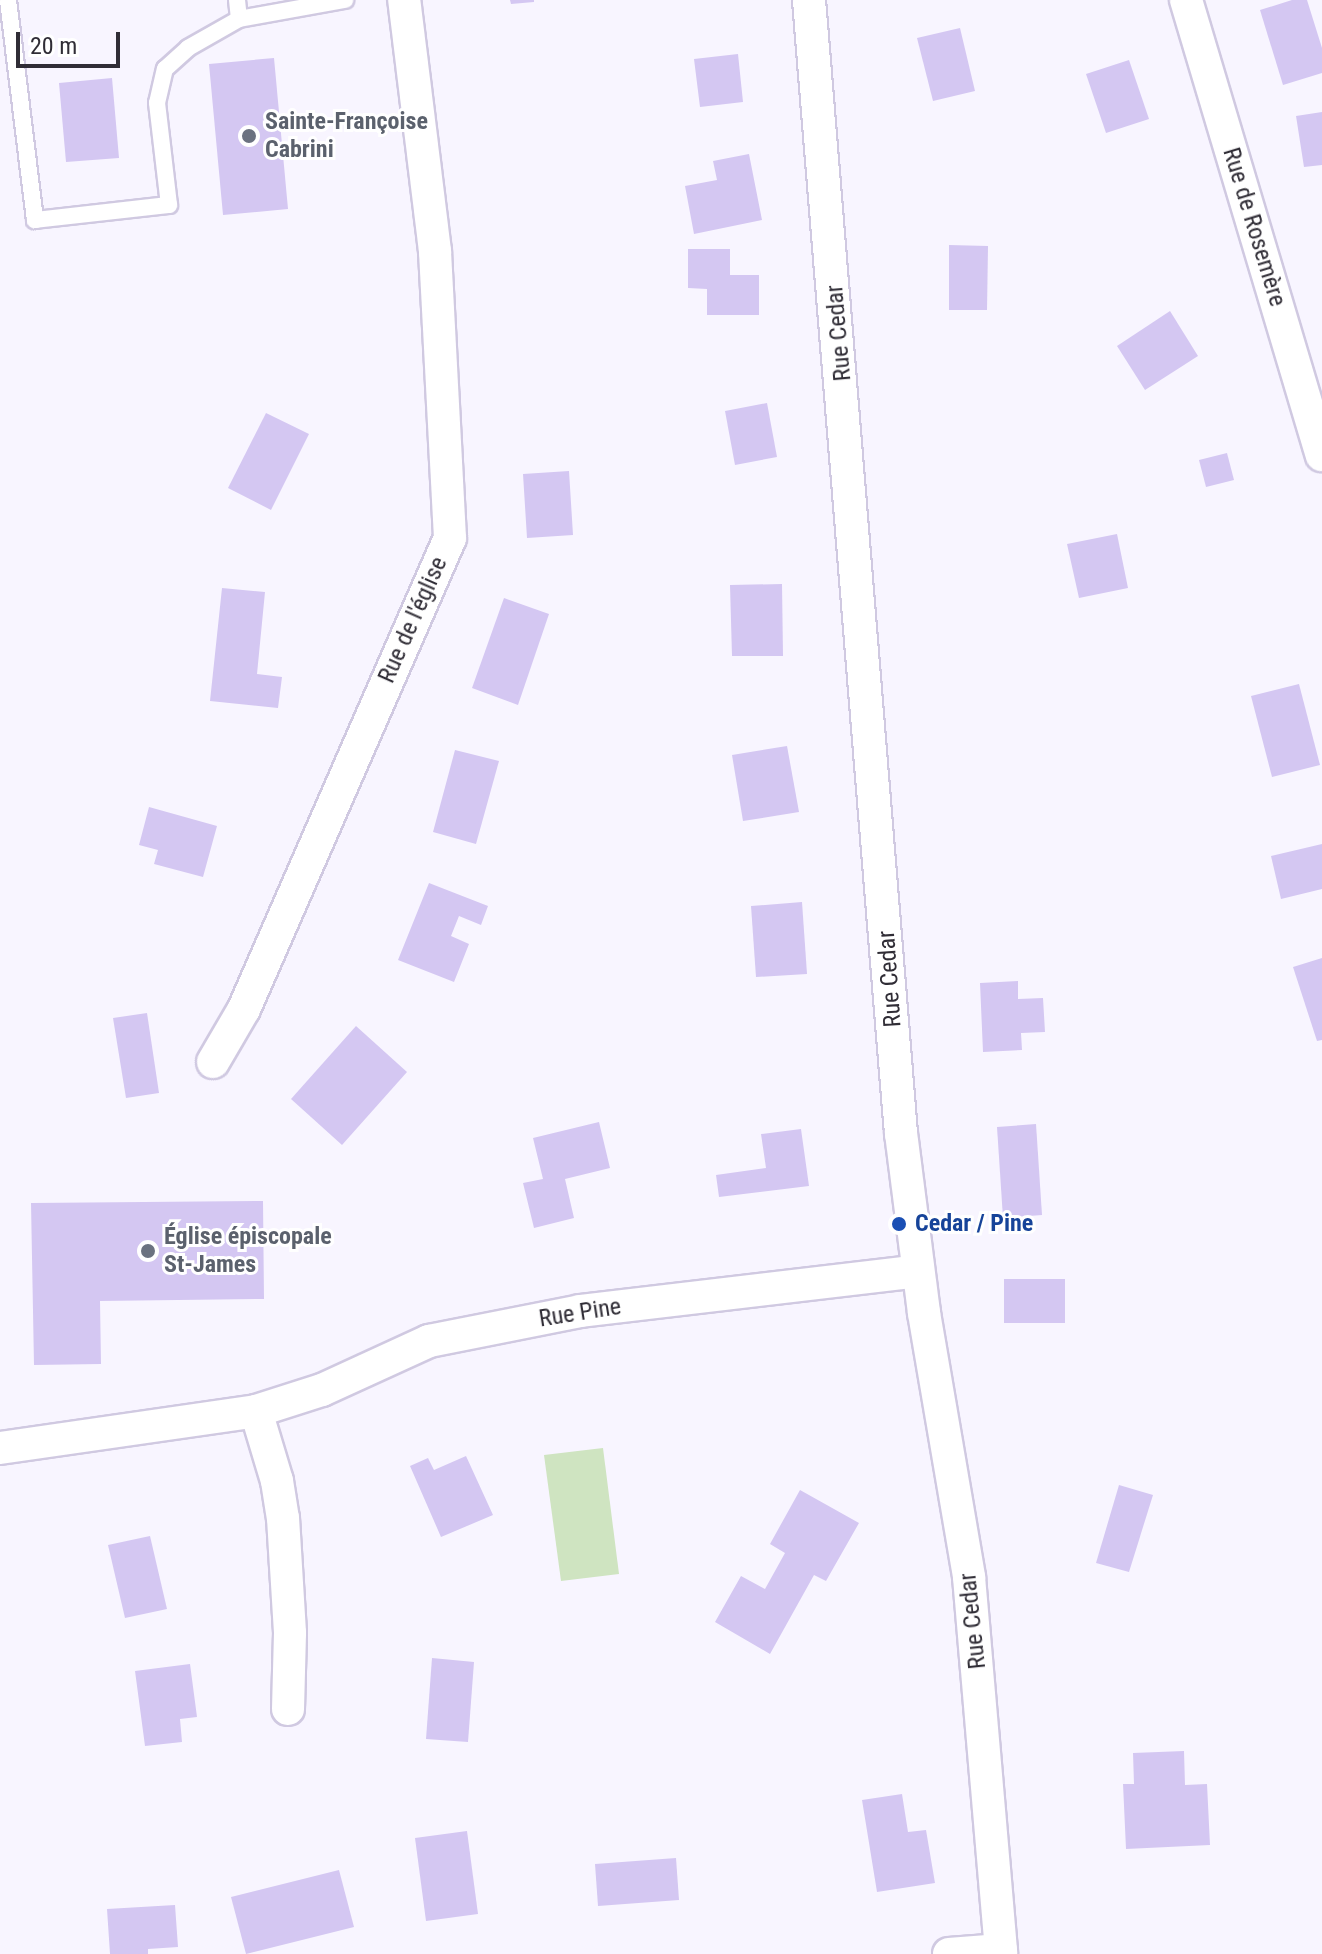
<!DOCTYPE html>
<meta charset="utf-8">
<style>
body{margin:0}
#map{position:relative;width:1322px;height:1954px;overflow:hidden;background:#f8f5ff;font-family:"Roboto Condensed",sans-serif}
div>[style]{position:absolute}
.green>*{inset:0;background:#cfe4c1}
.building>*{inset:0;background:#d4c7f2}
.roads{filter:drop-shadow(2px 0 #d0c9e1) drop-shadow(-2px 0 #d0c9e1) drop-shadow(0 2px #d0c9e1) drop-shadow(0 -2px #d0c9e1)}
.service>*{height:16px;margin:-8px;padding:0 8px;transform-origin:8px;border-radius:8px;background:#fff}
.minor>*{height:32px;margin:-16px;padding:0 16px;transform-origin:16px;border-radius:16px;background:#fff}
.dots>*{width:22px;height:22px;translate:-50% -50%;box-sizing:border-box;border:4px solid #fff;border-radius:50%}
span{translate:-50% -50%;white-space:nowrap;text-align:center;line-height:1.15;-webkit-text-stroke:6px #fff;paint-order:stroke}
.worship-label{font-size:24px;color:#5b616d;font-weight:700}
.left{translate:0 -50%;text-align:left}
.street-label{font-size:24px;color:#302d36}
.transit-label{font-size:24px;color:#164399;font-weight:700}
.scale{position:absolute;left:16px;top:32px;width:104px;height:36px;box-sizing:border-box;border:4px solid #302d36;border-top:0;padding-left:10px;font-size:24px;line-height:28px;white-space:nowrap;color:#302d36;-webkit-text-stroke:6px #fff;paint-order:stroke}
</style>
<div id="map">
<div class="green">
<div style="clip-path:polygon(603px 1448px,619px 1574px,561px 1581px,544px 1455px)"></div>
</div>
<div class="building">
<div style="clip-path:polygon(510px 0,534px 0,534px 2px,511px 4px)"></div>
<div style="clip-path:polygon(1292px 0,1307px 0,1322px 48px,1322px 73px,1283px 85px,1260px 10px)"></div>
<div style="clip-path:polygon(960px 28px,975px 91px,933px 101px,917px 38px)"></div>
<div style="clip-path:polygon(738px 54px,743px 102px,700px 107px,694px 59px)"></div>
<div style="clip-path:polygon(274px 58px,288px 209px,223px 215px,209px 64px)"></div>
<div style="clip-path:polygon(1129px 60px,1149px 119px,1106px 133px,1086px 74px)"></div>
<div style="clip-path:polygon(112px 78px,119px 158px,66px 162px,59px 83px)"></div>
<div style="clip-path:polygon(1322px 112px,1322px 165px,1304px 167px,1296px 116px)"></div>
<div style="clip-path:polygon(749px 154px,762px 220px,694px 234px,685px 186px,717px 180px,713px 161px)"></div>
<div style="clip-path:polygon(949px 245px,988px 246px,987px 310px,949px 310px)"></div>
<div style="clip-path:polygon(688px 249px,730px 249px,730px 275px,759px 275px,759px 315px,707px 315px,707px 289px,688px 288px)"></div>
<div style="clip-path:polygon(1170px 311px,1198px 356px,1145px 390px,1117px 346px)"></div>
<div style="clip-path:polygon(767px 403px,777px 457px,735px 465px,725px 411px)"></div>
<div style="clip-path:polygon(266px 413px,309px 434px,271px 510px,228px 488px)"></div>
<div style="clip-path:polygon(1227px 453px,1234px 480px,1206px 487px,1199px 460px)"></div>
<div style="clip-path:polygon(569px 471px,573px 535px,527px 538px,523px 474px)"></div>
<div style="clip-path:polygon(1117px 534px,1128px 588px,1079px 598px,1067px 544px)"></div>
<div style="clip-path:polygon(782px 584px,783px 656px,732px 656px,730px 585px)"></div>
<div style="clip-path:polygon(222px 588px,265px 592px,257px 674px,282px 677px,278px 708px,210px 701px)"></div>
<div style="clip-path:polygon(504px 598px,549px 614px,518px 705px,472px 688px)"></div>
<div style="clip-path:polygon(1299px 684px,1320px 765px,1272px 777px,1251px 696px)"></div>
<div style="clip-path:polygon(787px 746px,799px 812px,743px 821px,732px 755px)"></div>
<div style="clip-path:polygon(455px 750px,499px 761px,476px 844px,433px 832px)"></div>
<div style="clip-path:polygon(149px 807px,217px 826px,203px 877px,154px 864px,158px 850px,139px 845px)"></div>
<div style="clip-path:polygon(1322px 844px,1322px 889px,1281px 899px,1271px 856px)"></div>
<div style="clip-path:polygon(429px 883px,488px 906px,481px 925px,459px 916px,451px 936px,469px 944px,454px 982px,398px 960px)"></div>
<div style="clip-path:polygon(802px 902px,807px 974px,756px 977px,751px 906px)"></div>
<div style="clip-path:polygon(1322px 958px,1322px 1040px,1317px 1041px,1293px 967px)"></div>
<div style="clip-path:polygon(1018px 981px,1018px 999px,1043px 998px,1045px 1032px,1021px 1033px,1022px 1050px,983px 1052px,980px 983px)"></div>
<div style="clip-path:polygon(147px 1013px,159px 1093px,126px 1098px,113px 1018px)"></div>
<div style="clip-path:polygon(356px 1026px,407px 1072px,342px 1145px,291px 1099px)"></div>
<div style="clip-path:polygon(599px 1122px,610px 1168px,565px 1179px,574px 1218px,534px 1228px,523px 1183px,543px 1179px,533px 1138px)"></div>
<div style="clip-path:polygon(1036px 1124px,1042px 1215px,1003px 1218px,997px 1127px)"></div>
<div style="clip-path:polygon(801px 1129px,809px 1186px,719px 1197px,716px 1175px,766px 1168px,761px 1134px)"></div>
<div style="clip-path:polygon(263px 1201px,264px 1299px,100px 1301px,101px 1364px,34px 1365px,31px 1203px)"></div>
<div style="clip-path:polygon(1004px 1279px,1065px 1279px,1065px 1323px,1004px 1323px)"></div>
<div style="clip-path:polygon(466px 1456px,493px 1515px,441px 1537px,410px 1466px,428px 1458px,434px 1470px)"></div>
<div style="clip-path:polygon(1119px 1485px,1153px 1495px,1129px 1572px,1096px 1563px)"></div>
<div style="clip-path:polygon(800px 1490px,859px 1523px,826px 1581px,814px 1575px,770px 1654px,715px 1622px,741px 1576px,765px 1589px,785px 1553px,770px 1544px)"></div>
<div style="clip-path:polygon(150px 1536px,167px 1609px,125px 1618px,108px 1545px)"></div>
<div style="clip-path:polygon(432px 1658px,474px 1662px,468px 1742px,426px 1739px)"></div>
<div style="clip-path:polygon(190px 1664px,197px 1717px,180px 1719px,182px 1742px,145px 1746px,135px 1671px)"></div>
<div style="clip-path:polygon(1184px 1751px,1185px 1785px,1207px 1784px,1210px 1845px,1126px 1849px,1123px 1784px,1134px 1784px,1133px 1753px)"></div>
<div style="clip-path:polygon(902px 1794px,908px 1832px,926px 1830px,935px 1883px,877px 1892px,862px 1800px)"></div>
<div style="clip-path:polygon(467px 1831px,478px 1914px,426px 1921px,415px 1838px)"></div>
<div style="clip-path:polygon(676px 1858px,679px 1900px,598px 1906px,595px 1864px)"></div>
<div style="clip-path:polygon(339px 1870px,354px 1927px,246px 1954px,231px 1897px)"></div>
<div style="clip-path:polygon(175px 1905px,178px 1947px,148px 1949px,148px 1954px,110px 1954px,107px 1909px)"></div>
</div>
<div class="roads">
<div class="service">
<div style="left:8px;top:0;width:222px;rotate:83deg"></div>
<div style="left:35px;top:220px;width:135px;rotate:-6.4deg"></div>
<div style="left:169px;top:205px;width:103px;rotate:-96.7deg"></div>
<div style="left:157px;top:103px;width:35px;rotate:-77deg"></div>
<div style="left:165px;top:69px;width:31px;rotate:-42deg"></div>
<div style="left:188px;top:48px;width:59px;rotate:-29.6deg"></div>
<div style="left:237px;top:0;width:19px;rotate:84deg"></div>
<div style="left:239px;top:19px;width:108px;rotate:-10.2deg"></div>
</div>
<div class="minor">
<div style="left:809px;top:0;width:1137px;rotate:85.36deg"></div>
<div style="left:901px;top:1133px;width:181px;rotate:82.7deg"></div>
<div style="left:924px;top:1313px;width:268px;rotate:80.3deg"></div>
<div style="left:969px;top:1577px;width:378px;rotate:85.1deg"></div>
<div style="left:1186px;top:0;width:475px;rotate:73.4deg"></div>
<div style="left:213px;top:1062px;width:61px;rotate:-59.7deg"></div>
<div style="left:244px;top:1009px;width:514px;rotate:-66.38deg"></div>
<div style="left:450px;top:538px;width:287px;rotate:-93deg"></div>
<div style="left:435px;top:251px;width:253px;rotate:-97deg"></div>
<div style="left:256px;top:1411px;width:73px;rotate:73.3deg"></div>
<div style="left:277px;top:1481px;width:37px;rotate:81deg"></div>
<div style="left:283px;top:1518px;width:115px;rotate:86.5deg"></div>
<div style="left:290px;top:1633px;width:76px;rotate:91.5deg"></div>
<div style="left:0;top:1448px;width:259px;rotate:-8.2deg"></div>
<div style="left:256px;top:1411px;width:69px;rotate:-17.7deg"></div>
<div style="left:322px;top:1390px;width:118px;rotate:-24.6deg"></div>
<div style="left:429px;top:1341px;width:154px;rotate:-11.2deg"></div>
<div style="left:580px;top:1311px;width:340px;rotate:-6.7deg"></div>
<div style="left:949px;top:1954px;width:52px;rotate:-4.4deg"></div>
</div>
</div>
<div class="dots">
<div style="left:249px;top:136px;background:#6b7280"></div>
<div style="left:899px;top:1224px;background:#1a4fb4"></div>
<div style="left:148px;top:1251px;background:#6b7280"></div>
</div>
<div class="worship-label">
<span class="left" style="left:265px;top:136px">Sainte-Françoise<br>Cabrini</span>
<span class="left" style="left:164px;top:1251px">Église épiscopale<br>St-James</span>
</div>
<div class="street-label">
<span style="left:1254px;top:227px;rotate:73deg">Rue de Rosemère</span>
<span style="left:839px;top:333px;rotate:-95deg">Rue Cedar</span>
<span style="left:413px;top:620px;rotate:-66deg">Rue de l'église</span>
<span style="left:890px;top:979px;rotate:-94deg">Rue Cedar</span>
<span style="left:580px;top:1313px;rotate:-9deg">Rue Pine</span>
<span style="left:973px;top:1621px;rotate:-96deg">Rue Cedar</span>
</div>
<div class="transit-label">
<span class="left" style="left:915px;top:1224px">Cedar / Pine</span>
</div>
<div class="scale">20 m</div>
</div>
